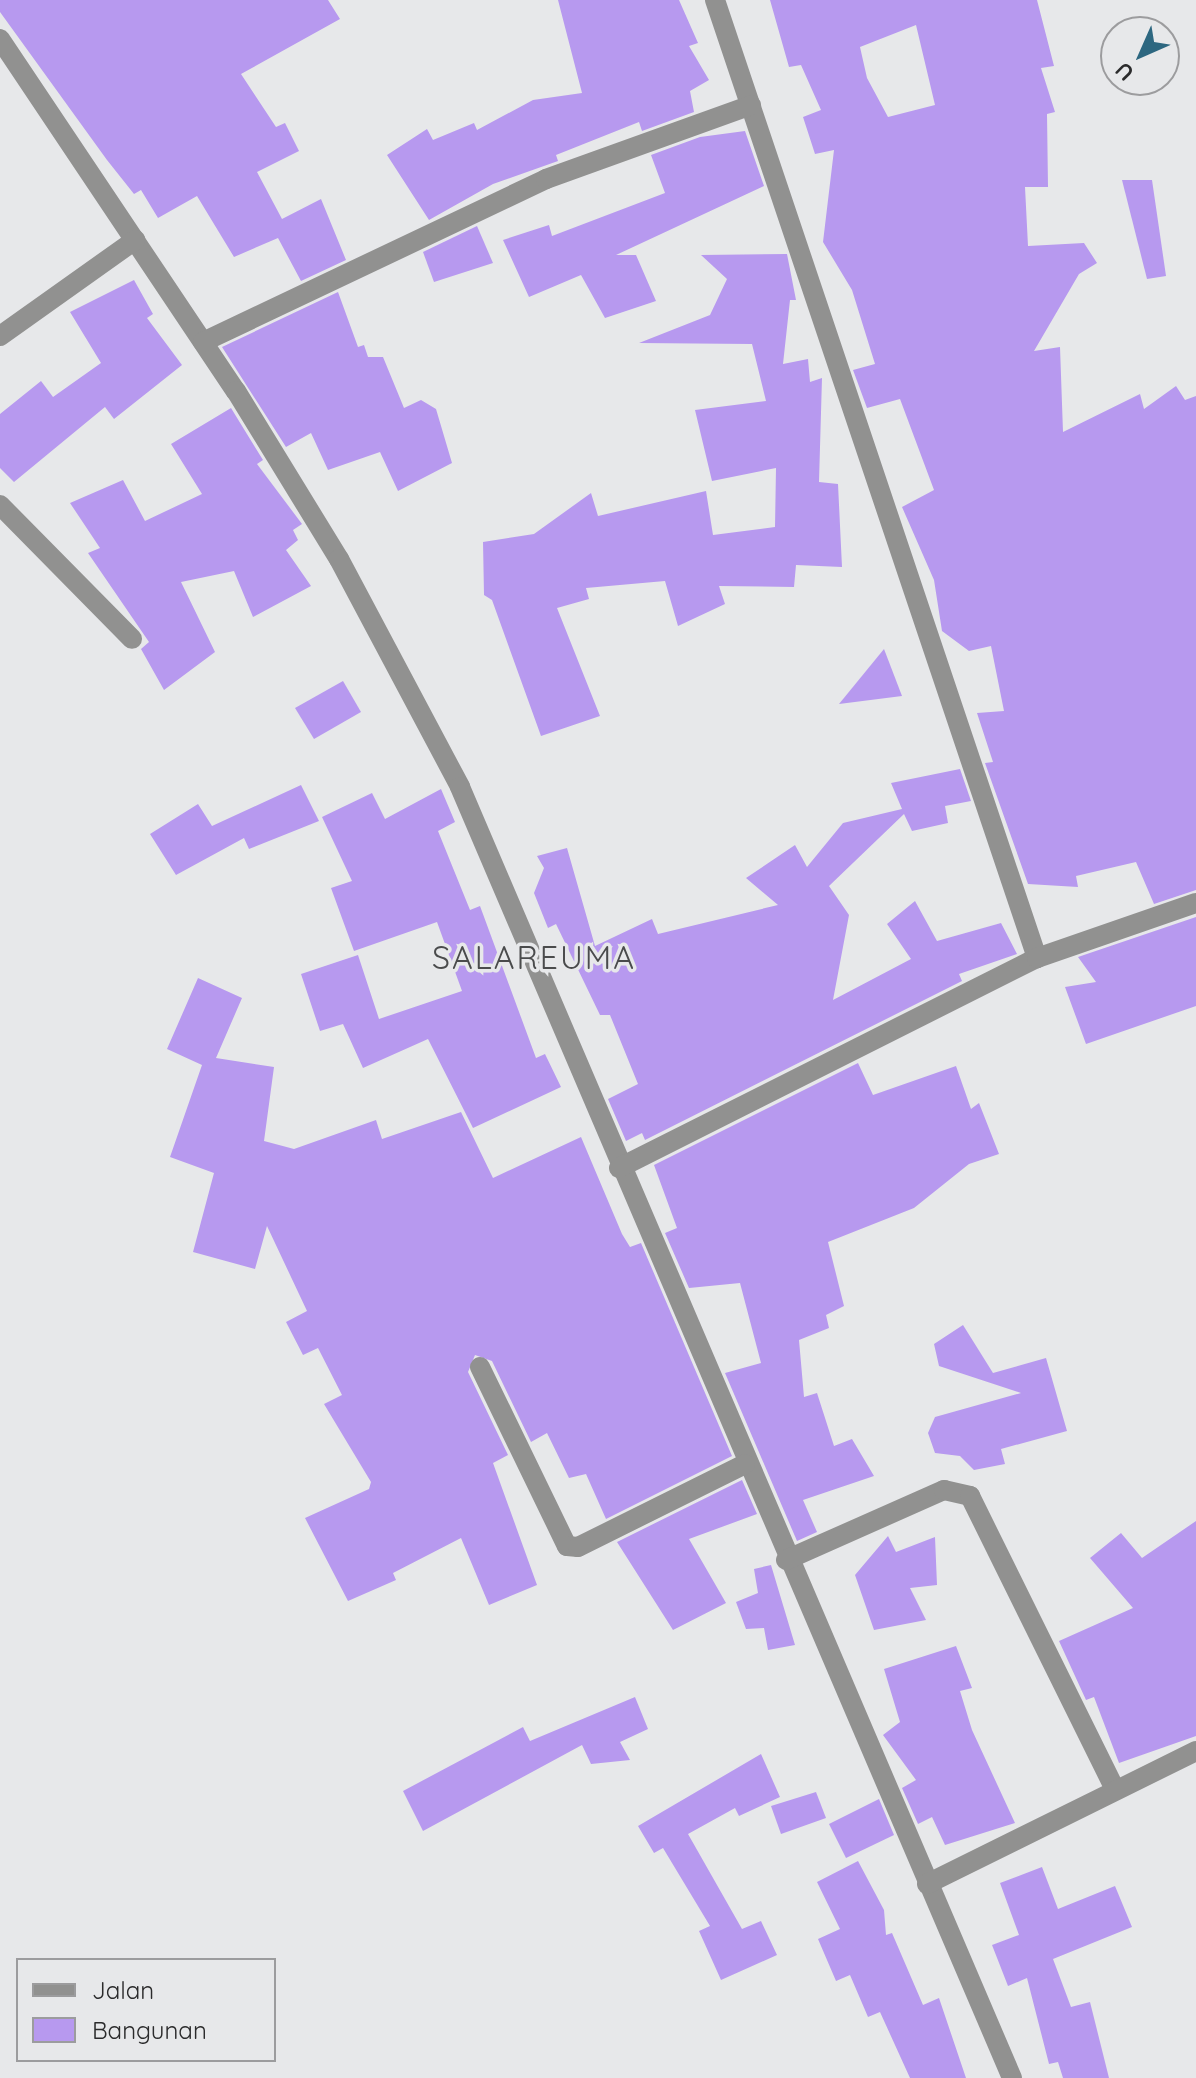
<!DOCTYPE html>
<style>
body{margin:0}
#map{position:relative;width:1196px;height:2078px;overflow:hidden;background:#e7e8ea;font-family:Quicksand,sans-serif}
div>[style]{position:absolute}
.building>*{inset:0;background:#b799ef}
.minor>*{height:20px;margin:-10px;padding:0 10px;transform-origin:10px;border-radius:10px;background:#919190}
span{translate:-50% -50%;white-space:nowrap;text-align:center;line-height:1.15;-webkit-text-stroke:7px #e7e8ea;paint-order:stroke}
.quarter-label{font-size:32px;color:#4a4b4c;letter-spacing:2px}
.legend{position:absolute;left:16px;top:1958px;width:260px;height:104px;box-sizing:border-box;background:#e7e8ea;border:2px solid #9c9c9e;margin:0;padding:10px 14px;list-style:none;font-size:24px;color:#2b2b2c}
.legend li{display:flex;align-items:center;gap:16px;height:40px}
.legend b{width:40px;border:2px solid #9c9c9e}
.north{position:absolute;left:1100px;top:16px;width:80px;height:80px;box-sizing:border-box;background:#e7e8ea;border:2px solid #9c9c9e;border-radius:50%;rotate:225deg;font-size:22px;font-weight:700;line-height:32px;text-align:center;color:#2b2b2c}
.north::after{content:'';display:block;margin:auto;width:28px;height:36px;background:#2d6780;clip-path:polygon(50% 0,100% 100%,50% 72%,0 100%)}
</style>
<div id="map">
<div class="building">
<div style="clip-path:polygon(0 0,328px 0,340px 19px,241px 74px,276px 127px,285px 123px,299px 151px,257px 172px,282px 219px,321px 199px,346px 260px,301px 281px,278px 238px,234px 257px,197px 196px,158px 218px,141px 190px,134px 194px,107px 160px,0 12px)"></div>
<div style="clip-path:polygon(558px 0,679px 0,698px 43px,689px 46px,709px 80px,690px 91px,694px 112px,642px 131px,639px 122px,556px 155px,558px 161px,493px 184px,429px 220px,387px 155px,427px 129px,433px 140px,474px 123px,477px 130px,533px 100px,582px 93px)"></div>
<div style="clip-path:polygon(evenodd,770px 0,1037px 0,1054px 66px,1041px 68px,1055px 112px,1047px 114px,1048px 187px,1025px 187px,1028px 246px,1084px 243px,1097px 263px,1079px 274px,1034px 351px,1060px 347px,1063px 432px,1140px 394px,1144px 409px,1176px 386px,1185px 400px,1196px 396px,1196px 890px,1154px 904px,1136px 862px,1076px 876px,1078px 887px,1028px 884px,985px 763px,993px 762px,977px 713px,1004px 711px,991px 646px,969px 651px,942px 631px,934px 580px,902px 507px,934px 490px,900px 399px,867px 408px,853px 370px,875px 364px,852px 290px,823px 242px,834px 150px,815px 154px,803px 117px,821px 110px,801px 65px,789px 67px,770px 0,916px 25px,935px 105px,888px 117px,867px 78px,860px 47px,916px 25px)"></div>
<div style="clip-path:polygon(745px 131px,764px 186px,616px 255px,636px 255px,656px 301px,605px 318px,581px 275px,529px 297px,503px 240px,549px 225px,552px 236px,665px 193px,651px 155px,700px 137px)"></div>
<div style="clip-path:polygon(1122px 180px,1152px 180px,1166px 276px,1147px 279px)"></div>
<div style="clip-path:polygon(477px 226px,493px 263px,434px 282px,423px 252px)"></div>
<div style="clip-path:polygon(787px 254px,796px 300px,790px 300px,783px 364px,808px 359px,810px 382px,822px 378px,819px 482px,838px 484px,842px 567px,796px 565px,794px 587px,719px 586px,725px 604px,678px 626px,665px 581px,586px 588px,589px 599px,557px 608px,600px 716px,541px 736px,492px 600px,484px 595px,483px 542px,534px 534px,591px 493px,598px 516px,706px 491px,713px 535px,775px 527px,776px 468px,712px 481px,695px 410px,766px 401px,752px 344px,639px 343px,710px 315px,727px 279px,701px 255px)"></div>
<div style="clip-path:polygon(134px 280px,153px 314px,147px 318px,182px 365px,114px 419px,105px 407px,14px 482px,0 468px,0 414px,41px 381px,53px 397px,101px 363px,70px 312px)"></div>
<div style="clip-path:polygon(338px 292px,358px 347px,364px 345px,368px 357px,383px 357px,404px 408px,421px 400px,436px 409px,452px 463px,398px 491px,380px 452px,328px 470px,311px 433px,286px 447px,222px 347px)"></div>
<div style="clip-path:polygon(231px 408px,263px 460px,257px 464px,302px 524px,293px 530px,298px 540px,286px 550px,311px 586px,253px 617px,234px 571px,181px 582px,215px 652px,164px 690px,141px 649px,149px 642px,88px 553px,100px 548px,70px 503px,123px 480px,145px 521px,202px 494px,171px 444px)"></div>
<div style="clip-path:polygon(884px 649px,902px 696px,839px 704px)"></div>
<div style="clip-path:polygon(343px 681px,361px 712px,314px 739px,295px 708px)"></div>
<div style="clip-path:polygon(960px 769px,971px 801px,945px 806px,948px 823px,912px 831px,904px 814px,829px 886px,849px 915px,833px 1000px,911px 959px,887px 924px,915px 901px,937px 941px,1001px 923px,1017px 954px,959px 974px,962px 981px,645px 1140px,642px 1133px,626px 1141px,608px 1099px,638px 1084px,610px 1015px,600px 1015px,556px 924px,548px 928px,534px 893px,544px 868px,537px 856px,567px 848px,595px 946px,652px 919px,658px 934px,778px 905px,746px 878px,795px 845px,807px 867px,843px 823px,902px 809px,891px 783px)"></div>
<div style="clip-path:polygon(301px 785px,319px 821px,249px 849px,244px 838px,176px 875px,150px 834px,198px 804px,212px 826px)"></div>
<div style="clip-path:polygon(441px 789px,455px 822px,438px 831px,470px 910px,480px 906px,536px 1058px,545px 1054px,561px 1087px,473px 1128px,428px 1039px,363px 1068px,343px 1024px,320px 1031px,301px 974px,358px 955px,379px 1019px,462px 991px,437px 922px,354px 951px,331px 888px,352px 881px,322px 817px,372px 793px,385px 819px)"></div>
<div style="clip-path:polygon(1196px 917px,1196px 1006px,1086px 1044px,1065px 987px,1096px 982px,1078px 957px)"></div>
<div style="clip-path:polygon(198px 978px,242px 998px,216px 1058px,274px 1067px,264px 1141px,294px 1149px,376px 1120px,382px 1139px,461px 1112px,493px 1178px,581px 1137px,622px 1234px,630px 1247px,641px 1243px,732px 1456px,606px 1519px,586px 1474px,569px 1478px,547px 1433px,531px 1442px,492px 1361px,475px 1355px,468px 1372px,508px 1455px,493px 1463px,537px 1585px,489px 1605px,461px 1538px,393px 1573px,396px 1580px,348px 1601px,305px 1518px,369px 1489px,371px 1482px,324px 1404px,342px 1395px,318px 1348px,303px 1355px,286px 1322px,307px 1311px,267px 1226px,255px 1269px,193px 1252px,214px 1173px,170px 1157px,202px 1065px,167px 1049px)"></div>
<div style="clip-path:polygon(858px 1063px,873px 1095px,956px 1066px,971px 1109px,979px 1103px,999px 1154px,969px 1164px,914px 1208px,828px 1242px,844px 1306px,826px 1315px,829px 1328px,799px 1340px,804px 1397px,817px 1393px,834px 1446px,852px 1439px,874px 1476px,803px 1500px,817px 1532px,797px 1541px,725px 1373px,761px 1363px,740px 1283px,689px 1288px,665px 1233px,677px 1228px,654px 1165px)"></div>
<div style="clip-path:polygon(963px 1325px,993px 1373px,1046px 1358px,1067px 1431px,1001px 1449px,1005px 1464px,974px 1470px,960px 1456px,935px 1453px,928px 1433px,935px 1417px,1021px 1393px,939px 1366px,934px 1344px)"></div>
<div style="clip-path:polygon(742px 1480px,757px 1514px,689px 1539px,726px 1603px,673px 1630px,617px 1542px)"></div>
<div style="clip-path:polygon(1196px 1521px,1196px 1736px,1119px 1763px,1094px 1697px,1086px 1700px,1059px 1641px,1133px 1608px,1090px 1558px,1121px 1533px,1142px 1558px)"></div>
<div style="clip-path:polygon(888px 1536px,896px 1552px,935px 1537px,937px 1585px,910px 1588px,926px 1620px,874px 1630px,855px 1575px)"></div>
<div style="clip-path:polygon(771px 1565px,795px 1645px,768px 1650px,764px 1628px,746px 1629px,736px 1602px,758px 1593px,754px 1569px)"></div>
<div style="clip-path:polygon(956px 1646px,972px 1688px,960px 1691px,972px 1730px,1015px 1823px,945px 1845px,932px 1817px,918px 1824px,902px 1788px,916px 1780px,883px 1735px,900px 1722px,884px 1669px)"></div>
<div style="clip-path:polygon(635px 1697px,648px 1729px,620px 1742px,630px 1760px,591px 1764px,582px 1745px,423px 1831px,403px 1791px,523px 1727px,530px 1741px)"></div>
<div style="clip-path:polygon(761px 1754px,780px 1797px,739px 1816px,735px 1808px,688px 1834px,742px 1929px,761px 1921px,777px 1955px,721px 1980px,699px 1931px,710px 1926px,663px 1848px,654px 1853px,638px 1826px)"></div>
<div style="clip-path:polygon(816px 1792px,826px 1818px,781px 1834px,771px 1806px)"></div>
<div style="clip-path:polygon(879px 1799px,894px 1835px,846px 1858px,829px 1824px)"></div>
<div style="clip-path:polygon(858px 1861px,884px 1910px,886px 1935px,892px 1933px,923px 2005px,939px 1998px,966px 2078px,910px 2078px,880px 2012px,868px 2017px,850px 1975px,836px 1981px,818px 1939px,840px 1929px,817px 1882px)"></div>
<div style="clip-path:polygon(1042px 1867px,1058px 1909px,1115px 1886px,1132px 1927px,1053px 1959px,1071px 2007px,1090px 2002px,1109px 2078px,1063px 2078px,1058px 2062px,1049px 2064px,1027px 1978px,1008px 1986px,992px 1945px,1019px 1935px,1000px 1883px)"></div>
</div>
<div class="minor">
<div style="left:715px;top:0;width:1011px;rotate:71.42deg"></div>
<div style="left:0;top:39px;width:424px;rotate:56.2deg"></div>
<div style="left:236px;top:391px;width:197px;rotate:58.5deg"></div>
<div style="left:339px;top:559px;width:258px;rotate:62deg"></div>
<div style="left:460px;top:787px;width:1404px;rotate:66.85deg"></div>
<div style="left:0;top:336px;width:166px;rotate:-35.4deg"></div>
<div style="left:203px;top:342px;width:380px;rotate:-25.4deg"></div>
<div style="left:546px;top:179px;width:218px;rotate:-19.8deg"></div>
<div style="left:0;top:505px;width:188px;rotate:45.4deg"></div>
<div style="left:619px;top:1168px;width:468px;rotate:-26.7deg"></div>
<div style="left:1037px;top:958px;width:168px;rotate:-19.1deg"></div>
<div style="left:480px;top:1367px;width:199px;rotate:64.1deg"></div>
<div style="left:567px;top:1546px;width:11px;rotate:5deg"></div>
<div style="left:578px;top:1547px;width:186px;rotate:-26.4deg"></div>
<div style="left:786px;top:1560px;width:173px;rotate:-23.9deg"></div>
<div style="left:944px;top:1490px;width:27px;rotate:13deg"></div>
<div style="left:970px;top:1496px;width:326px;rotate:63.7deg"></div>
<div style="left:927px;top:1884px;width:300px;rotate:-26.3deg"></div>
</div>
<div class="quarter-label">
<span style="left:534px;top:957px">SALAREUMA</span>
</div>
<ul class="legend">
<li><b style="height:10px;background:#919190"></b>Jalan</li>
<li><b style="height:22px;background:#b799ef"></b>Bangunan</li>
</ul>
<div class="north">U</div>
</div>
